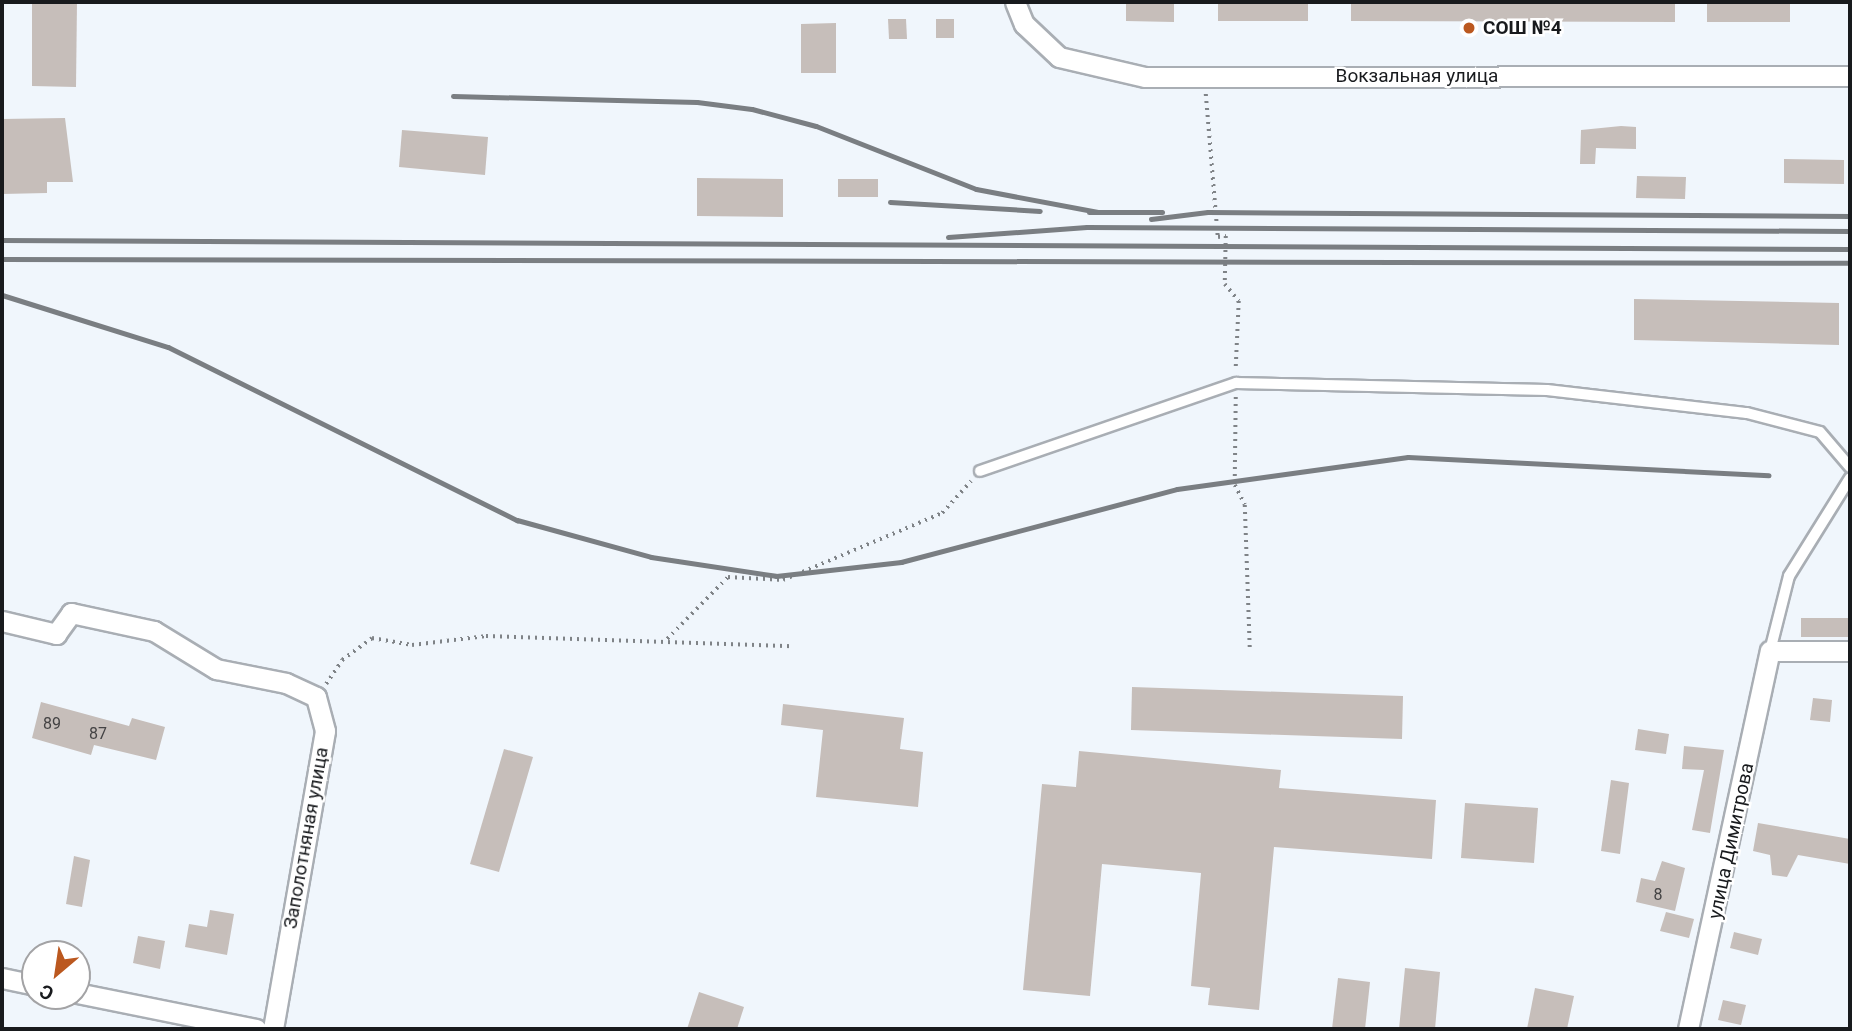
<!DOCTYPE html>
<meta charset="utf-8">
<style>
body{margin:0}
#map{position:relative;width:1852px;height:1031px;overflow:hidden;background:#f0f6fc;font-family:Roboto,sans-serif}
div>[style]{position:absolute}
.building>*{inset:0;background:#c6beba}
.path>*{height:3.5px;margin-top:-1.75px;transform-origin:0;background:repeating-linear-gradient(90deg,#7f8387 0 2px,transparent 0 7px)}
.roads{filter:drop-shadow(2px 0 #a9aeb4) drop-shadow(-2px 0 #a9aeb4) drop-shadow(0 2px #a9aeb4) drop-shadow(0 -2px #a9aeb4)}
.lane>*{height:10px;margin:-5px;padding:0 5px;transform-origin:5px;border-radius:5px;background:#fff}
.street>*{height:19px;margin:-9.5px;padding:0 9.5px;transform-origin:9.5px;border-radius:9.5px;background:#fff}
.rail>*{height:5px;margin:-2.5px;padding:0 2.5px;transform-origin:2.5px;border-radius:2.5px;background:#7a7e82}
.dots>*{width:19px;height:19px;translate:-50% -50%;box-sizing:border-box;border:4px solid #fff;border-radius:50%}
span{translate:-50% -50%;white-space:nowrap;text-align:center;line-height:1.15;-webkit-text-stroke:5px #fff;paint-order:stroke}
.number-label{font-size:16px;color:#444344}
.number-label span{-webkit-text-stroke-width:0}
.poi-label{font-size:19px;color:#181a1d;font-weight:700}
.left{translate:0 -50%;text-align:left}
.street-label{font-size:19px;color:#181a1d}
.frame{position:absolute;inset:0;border:4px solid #181a1d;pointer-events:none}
.north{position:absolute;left:21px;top:940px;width:70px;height:70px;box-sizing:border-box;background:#fff;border:2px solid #a3a3a5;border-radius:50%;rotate:209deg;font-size:19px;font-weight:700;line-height:28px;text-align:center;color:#181a1d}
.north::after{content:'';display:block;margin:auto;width:24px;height:32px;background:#bb581f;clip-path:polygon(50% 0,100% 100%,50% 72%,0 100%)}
</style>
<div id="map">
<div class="building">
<div style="clip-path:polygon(32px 2px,77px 2px,76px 87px,32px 86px)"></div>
<div style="clip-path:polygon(1126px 2px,1174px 2px,1174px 22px,1126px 21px)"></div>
<div style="clip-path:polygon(1218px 2px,1308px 2px,1308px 21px,1218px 21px)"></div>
<div style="clip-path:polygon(1351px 2px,1675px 2px,1675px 22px,1351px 21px)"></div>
<div style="clip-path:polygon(1707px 2px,1790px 2px,1790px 22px,1707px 22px)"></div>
<div style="clip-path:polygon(888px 19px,906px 19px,907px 39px,889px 39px)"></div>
<div style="clip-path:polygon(936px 19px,954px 19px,954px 38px,936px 38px)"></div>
<div style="clip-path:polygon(836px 23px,836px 73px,801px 73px,801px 24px)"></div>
<div style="clip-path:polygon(65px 118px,73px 182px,47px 182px,47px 193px,2px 194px,2px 119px)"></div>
<div style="clip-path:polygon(1621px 126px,1636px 127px,1636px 149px,1596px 148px,1595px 164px,1580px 164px,1581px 130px)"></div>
<div style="clip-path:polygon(402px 130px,488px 137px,485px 175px,399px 167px)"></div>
<div style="clip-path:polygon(1784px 159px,1844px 160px,1844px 184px,1784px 183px)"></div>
<div style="clip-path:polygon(1637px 176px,1686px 177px,1685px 199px,1636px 198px)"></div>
<div style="clip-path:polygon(697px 178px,783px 179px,783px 217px,697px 216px)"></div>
<div style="clip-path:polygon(838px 179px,878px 179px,878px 197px,838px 197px)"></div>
<div style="clip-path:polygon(1634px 299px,1839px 303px,1839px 345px,1634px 340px)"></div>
<div style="clip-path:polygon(1801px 618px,1850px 618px,1850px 637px,1801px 637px)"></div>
<div style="clip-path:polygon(1132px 687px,1403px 696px,1402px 739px,1131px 730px)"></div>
<div style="clip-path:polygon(1813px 698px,1832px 700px,1830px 722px,1810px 720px)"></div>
<div style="clip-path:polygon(41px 702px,129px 726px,132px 718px,165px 727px,156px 760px,94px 745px,91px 755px,32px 738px)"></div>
<div style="clip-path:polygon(783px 704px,904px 718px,900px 749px,923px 752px,918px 807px,816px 797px,823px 730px,781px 725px)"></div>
<div style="clip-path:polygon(1638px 729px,1669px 734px,1666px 754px,1635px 750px)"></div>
<div style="clip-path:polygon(1684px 746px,1724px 750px,1710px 833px,1692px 830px,1704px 770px,1682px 769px)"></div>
<div style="clip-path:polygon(504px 749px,533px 757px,499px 872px,470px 864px)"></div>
<div style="clip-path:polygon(1079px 751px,1281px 770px,1279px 788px,1436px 800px,1432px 859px,1274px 847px,1259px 1010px,1208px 1005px,1210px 988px,1191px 986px,1201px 873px,1102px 864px,1090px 996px,1023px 990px,1042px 784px,1076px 787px)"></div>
<div style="clip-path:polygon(1611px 780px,1629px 783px,1620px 854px,1601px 851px)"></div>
<div style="clip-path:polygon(1465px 803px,1538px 808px,1534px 863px,1461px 858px)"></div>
<div style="clip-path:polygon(1758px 823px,1850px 839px,1850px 864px,1798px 855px,1787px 877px,1772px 875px,1770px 855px,1753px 851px)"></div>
<div style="clip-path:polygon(74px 856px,90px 860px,82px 907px,66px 904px)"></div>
<div style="clip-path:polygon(1662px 861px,1685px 868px,1675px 911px,1636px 902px,1641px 878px,1655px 881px)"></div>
<div style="clip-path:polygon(210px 910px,234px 914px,227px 955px,185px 947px,189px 924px,207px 927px)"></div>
<div style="clip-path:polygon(1666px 912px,1694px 919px,1689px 938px,1660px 931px)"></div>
<div style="clip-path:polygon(1734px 932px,1762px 939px,1758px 955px,1730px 948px)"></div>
<div style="clip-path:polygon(138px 936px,165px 941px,160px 969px,133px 963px)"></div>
<div style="clip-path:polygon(1405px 968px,1440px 972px,1435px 1029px,1399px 1029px)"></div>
<div style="clip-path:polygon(1338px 978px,1370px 982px,1365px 1029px,1332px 1029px)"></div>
<div style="clip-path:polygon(1535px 988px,1574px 996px,1567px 1029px,1527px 1029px)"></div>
<div style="clip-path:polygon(699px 992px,744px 1007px,737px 1029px,687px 1029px)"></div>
<div style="clip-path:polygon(1723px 1000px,1746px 1005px,1741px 1025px,1718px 1020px)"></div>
</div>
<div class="path">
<div style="left:1206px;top:94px;width:144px;rotate:85.2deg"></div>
<div style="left:1218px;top:237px;width:8px;rotate:-7deg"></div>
<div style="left:1226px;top:236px;width:48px;rotate:91.2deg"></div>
<div style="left:1225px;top:284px;width:22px;rotate:51deg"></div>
<div style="left:1239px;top:301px;width:67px;rotate:92.6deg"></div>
<div style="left:1236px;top:397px;width:88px;rotate:90.7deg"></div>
<div style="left:1235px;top:485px;width:22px;rotate:63deg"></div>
<div style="left:1245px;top:505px;width:143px;rotate:88deg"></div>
<div style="left:667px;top:639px;width:87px;rotate:-45.5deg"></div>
<div style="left:728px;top:577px;width:55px;rotate:3.1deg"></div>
<div style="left:783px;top:580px;width:173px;rotate:-22.8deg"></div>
<div style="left:942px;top:513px;width:43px;rotate:-47.8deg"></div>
<div style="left:326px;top:684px;width:29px;rotate:-56deg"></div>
<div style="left:342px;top:660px;width:37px;rotate:-36deg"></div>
<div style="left:372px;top:638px;width:41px;rotate:9.9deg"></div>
<div style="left:412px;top:645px;width:75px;rotate:-6.9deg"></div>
<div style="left:486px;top:636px;width:307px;rotate:1.9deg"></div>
</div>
<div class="roads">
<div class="lane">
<div style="left:980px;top:471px;width:271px;rotate:-19deg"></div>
<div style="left:1236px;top:383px;width:311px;rotate:1.3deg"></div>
<div style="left:1547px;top:390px;width:201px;rotate:6.6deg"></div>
<div style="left:1747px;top:413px;width:75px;rotate:14.6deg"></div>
<div style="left:1820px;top:432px;width:46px;rotate:49.4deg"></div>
<div style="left:1770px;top:651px;width:77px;rotate:-75.8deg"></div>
<div style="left:1789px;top:576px;width:115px;rotate:-58.1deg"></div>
</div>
<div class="street">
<div style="left:1015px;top:2px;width:24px;rotate:68deg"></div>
<div style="left:1024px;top:24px;width:48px;rotate:43.3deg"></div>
<div style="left:1059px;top:57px;width:88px;rotate:13.1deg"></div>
<div style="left:1145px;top:77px;width:705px;rotate:-0.08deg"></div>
<div style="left:2px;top:621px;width:56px;rotate:13.5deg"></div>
<div style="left:56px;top:634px;width:26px;rotate:-54deg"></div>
<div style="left:71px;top:613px;width:85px;rotate:12.2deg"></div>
<div style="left:154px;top:631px;width:73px;rotate:31.5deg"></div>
<div style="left:216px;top:669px;width:71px;rotate:11.3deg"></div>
<div style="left:286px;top:683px;width:33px;rotate:25deg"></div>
<div style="left:316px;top:697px;width:35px;rotate:75deg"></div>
<div style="left:325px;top:731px;width:303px;rotate:99.9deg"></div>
<div style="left:2px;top:978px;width:34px;rotate:12deg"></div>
<div style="left:77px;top:993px;width:183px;rotate:11.4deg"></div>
<div style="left:1688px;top:1029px;width:387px;rotate:-77.8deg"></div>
<div style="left:1770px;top:651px;width:80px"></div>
</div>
</div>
<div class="rail">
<div style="left:453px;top:96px;width:244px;rotate:1.4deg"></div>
<div style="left:697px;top:102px;width:55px;rotate:7.3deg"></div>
<div style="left:752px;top:109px;width:66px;rotate:14.9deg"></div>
<div style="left:816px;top:126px;width:172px;rotate:21.5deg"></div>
<div style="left:976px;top:189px;width:124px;rotate:10.7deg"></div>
<div style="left:890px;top:202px;width:150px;rotate:3.4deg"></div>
<div style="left:1089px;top:212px;width:73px"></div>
<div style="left:1151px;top:219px;width:57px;rotate:-7deg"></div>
<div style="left:1208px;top:212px;width:642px;rotate:0.36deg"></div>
<div style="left:948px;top:237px;width:139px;rotate:-4.1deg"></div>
<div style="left:1087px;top:227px;width:763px;rotate:0.3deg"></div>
<div style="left:2px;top:240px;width:1848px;rotate:0.28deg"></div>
<div style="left:2px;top:259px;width:1848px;rotate:0.12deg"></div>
<div style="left:2px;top:295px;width:174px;rotate:17.4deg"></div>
<div style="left:168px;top:347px;width:390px;rotate:26.4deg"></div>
<div style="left:517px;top:520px;width:139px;rotate:15.4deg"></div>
<div style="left:651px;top:557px;width:126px;rotate:8.6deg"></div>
<div style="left:776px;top:576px;width:126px;rotate:-6.4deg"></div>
<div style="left:901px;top:562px;width:285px;rotate:-14.8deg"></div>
<div style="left:1177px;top:489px;width:233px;rotate:-7.9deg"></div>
<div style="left:1408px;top:457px;width:361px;rotate:2.9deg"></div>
</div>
<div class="dots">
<div style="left:1469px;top:28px;background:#bb581f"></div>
</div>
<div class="number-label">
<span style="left:52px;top:724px">89</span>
<span style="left:98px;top:734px">87</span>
<span style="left:1658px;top:895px">8</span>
</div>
<div class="poi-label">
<span class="left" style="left:1483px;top:28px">СОШ №4</span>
</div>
<div class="street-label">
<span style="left:1417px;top:76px">Вокзальная улица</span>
<span style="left:306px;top:838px;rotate:-80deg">Заполотняная улица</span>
<span style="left:1731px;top:841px;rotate:-78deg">улица Димитрова</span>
</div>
<div class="frame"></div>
<div class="north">С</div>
</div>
